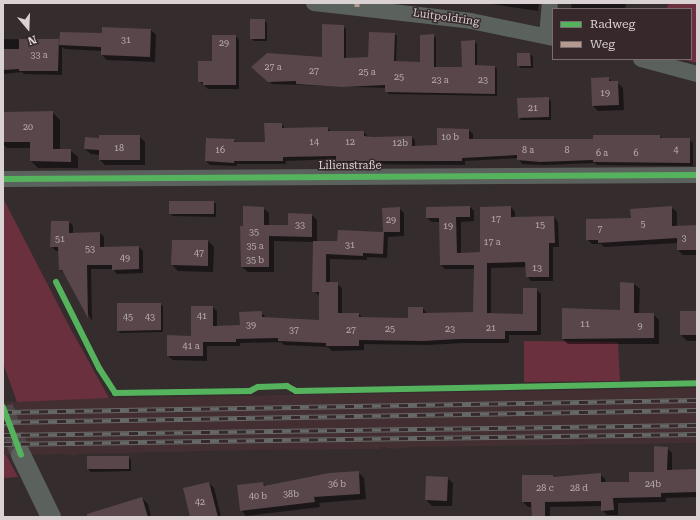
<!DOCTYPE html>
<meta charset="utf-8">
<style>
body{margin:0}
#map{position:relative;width:700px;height:520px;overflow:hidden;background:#342c2d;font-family:"Roboto Serif",serif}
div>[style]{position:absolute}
.built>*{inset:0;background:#432f32}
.green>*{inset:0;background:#6b303d}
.shadow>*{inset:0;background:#0007}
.building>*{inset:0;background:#58464a}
.tertiary-tunnel>*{height:20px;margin-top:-10px;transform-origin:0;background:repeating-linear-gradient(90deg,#4d4546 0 20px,transparent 0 30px)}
.minor>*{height:16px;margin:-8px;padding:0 8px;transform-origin:8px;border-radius:8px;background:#5b625e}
.tertiary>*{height:20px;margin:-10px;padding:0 10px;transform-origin:10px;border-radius:10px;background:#5b625e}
.rail>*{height:4.5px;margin-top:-2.25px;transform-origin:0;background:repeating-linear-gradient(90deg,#37292b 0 9px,#666967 0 18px);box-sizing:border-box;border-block:1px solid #666967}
.quiet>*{height:5px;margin-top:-2.5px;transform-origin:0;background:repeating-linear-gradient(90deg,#b69a8f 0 10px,transparent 0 15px)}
.cycleway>*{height:6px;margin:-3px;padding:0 3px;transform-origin:3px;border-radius:3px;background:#56b35d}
span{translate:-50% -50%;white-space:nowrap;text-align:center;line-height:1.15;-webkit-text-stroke:3px #37292b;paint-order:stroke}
.number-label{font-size:9px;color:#baaeb0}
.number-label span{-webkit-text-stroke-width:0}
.street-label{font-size:11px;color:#dad1d2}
.frame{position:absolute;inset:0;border:4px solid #dad1d2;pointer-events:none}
.legend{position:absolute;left:552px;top:8px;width:140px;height:52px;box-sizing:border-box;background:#37292b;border:1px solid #786c6e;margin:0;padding:5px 7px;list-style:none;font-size:12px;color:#dad1d2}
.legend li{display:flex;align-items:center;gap:8px;height:20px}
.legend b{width:20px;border:1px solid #786c6e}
.north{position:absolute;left:8px;top:8px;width:40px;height:40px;-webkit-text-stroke:3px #37292b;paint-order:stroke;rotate:161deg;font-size:11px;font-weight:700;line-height:16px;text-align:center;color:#dad1d2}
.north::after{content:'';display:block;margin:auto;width:14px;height:18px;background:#dad1d2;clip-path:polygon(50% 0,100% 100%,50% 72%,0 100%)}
</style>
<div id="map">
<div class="built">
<div style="clip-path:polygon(697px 388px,697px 443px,414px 447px,393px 449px,380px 447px,380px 449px,254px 450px,81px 454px,74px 456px,68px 454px,3px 455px,3px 402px,109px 398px)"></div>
</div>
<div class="green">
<div style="clip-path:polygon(669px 3px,697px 3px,697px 63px,681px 59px,691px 59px,691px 9px,666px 9px)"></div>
<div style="clip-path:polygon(3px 198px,68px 324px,109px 398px,17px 402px,3px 363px)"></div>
<div style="clip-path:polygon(524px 341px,618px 342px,620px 381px,524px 382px)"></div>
<div style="clip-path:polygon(3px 455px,6px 455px,18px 477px,3px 478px)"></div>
</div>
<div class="shadow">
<div style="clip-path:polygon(484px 3px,539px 3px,538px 11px)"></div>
<div style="clip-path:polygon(572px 3px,626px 3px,625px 9px,571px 9px)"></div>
<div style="clip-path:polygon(264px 20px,267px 23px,267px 41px,254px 41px,251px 38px)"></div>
<div style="clip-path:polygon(343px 26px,346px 29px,346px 59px,369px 58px,394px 34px,397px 36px,396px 62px,421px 63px,433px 35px,436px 38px,436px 68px,463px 68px,474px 41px,477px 44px,477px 66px,495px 67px,497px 69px,497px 96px,389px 94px,386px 91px,386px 88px,272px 84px,255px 70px,323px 58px)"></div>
<div style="clip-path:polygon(103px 28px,151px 30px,156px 35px,155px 62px,107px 60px,102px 55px,102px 51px,65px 49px,62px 47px,62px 75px,24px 74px,22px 72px,3px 74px,3px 39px,58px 40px,60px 42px,103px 34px)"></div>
<div style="clip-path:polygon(236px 36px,239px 40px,239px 89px,208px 89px,199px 81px)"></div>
<div style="clip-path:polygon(530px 54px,533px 57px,533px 68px,521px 68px,518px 65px)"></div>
<div style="clip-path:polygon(608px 78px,612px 82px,617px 82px,623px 88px,624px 110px,598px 111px,593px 106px)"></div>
<div style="clip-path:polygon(548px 98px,551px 101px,551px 120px,521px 120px,519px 117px)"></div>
<div style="clip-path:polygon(52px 112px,60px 120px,60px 150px,70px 150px,78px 157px,78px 168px,38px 168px,31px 161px,31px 148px,7px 148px,3px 144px,3px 113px)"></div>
<div style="clip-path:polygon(282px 124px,285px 129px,327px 128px,332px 132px,364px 132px,368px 137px,412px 137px,415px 141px,415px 147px,438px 146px,469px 130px,473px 134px,473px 140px,594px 140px,660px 136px,662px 139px,689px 139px,693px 143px,693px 166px,597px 165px,595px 163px,544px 165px,522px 164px,518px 158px,465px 161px,465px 165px,341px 164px,337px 159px,286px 161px,286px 164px,237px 164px,237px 166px,210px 165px,206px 161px,207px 139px,234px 140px,238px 143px,266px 143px)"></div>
<div style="clip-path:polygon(139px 136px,145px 142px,145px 165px,105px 165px,100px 160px,100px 155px,91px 154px,85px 149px,100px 139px)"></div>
<div style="clip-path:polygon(213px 202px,216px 204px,216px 217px,173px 216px,170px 214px)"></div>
<div style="clip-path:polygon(470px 207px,474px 211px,474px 221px,461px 222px,461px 254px,481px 253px,511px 207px,515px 212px,515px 218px,554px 217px,558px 222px,559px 247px,553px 247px,553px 281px,531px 281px,527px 276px,527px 267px,491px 268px,491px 314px,524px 315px,536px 289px,541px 294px,541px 335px,509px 335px,509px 343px,464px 343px,428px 345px,364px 344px,364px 350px,332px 351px,328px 347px,284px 345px,281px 342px,240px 343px,240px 346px,207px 346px,207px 361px,173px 360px,168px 356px,192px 337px,212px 307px,217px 311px,217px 326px,241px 326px,261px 312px,266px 318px,320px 321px,320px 296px,313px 291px,314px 242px,274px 241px,274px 272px,248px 272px,242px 267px,244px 227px,263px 208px,269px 213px,269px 226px,289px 226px,312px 215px,317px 220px,317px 242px,338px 242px,339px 231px,384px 233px,384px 209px,399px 208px,404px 213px,404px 236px,388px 237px,387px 258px,367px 257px,367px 260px,330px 259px,330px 283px,337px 284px,342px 288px,342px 314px,359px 314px,363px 318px,409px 319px,423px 308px,427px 314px,474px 313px,474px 269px,445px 269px,441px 265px,440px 222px,432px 222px,427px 218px)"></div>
<div style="clip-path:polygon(672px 208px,677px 212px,677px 227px,697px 226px,697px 255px,683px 255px,678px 250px,678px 243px,604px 247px,601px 244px,592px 244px,587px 239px,632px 219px)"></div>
<div style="clip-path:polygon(69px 222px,73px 226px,73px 233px,100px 233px,104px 237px,104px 248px,139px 247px,143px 251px,143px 273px,117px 274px,113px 269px,91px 269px,92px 321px,65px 274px,60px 270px,59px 251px,56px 251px,51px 246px)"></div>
<div style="clip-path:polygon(208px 241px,214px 247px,213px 272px,178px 271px,172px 265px)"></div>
<div style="clip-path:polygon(634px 284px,640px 289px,639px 314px,653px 314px,659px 320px,659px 344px,568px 344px,563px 339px,621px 311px)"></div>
<div style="clip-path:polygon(160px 304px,163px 306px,163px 332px,120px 333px,118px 330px)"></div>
<div style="clip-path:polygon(681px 312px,697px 312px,697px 341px,687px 341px,681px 335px)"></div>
<div style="clip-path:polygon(667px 448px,672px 453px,672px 471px,697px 470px,697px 497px,666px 498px,666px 502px,618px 503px,618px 515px,607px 515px,602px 510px,602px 506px,550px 507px,550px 517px,532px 517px,532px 507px,528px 507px,523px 502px,552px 476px,555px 478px,600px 474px,605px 479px,606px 483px,630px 483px,655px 473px)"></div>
<div style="clip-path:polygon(129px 457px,131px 460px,131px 471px,91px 472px,88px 469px)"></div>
<div style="clip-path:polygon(358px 472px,364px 478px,366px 499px,319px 503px,320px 507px,246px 516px,241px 510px,263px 483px,266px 487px)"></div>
<div style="clip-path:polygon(447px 478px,453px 483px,452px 506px,432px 506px,426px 500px)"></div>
<div style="clip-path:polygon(209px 483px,214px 488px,221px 517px,192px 517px)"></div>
<div style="clip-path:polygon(142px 498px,148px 504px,151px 517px,110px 517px)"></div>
</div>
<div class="building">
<div style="clip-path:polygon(250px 19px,265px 19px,265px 39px,250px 39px)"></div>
<div style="clip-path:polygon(322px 24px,344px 25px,344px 58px,368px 57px,369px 32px,395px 33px,394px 61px,420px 62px,420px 35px,434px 34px,434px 67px,462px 67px,461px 41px,475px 40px,475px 65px,495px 66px,495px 94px,385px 92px,385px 85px,342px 87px,296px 84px,296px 81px,268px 82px,251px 67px,267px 53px,322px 57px)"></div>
<div style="clip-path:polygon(102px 27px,151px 29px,150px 57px,101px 55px,101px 47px,59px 45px,60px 32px,102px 33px)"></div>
<div style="clip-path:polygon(212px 35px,236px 35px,236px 85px,203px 85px,203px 82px,198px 82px,198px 61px,212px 61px)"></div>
<div style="clip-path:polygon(19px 39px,59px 39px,58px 71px,19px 71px,19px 69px,3px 70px,3px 49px,19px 49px)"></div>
<div style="clip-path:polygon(517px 53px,530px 53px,531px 66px,517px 66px)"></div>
<div style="clip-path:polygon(609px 77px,609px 81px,618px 81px,619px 105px,592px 106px,591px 78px)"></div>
<div style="clip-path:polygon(549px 97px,549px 117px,518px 118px,517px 98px)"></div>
<div style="clip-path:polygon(53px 111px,53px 149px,71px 149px,71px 162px,30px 161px,30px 142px,3px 142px,3px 112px)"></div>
<div style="clip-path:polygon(264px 123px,282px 123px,282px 128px,328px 127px,328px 131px,364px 131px,364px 136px,372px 137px,412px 136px,412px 146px,437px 145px,437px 128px,469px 129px,469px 139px,593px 139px,593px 135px,660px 135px,660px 138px,690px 138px,690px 163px,593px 162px,593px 160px,540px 162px,517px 160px,517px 155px,462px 158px,462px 161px,336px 161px,336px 156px,283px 157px,283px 161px,234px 161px,234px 163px,205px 161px,206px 138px,235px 139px,234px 142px,265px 142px)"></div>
<div style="clip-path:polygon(99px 135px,140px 135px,140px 160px,99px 160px,99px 150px,84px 149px,85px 137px,99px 138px)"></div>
<div style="clip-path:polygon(169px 201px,214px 201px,214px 214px,169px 214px)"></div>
<div style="clip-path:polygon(243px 206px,264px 207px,264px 225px,288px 225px,288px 213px,312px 214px,312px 237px,269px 236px,269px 267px,241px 267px,240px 226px,243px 226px)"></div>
<div style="clip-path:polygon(470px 206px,470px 217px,456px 217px,457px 253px,480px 252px,480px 207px,511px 206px,511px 217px,554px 216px,555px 243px,549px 243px,549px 277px,526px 277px,525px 262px,487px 263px,487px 313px,523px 314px,523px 288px,537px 288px,537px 331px,505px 331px,505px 339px,458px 339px,423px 341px,359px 340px,359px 346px,326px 346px,326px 343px,278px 341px,278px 338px,236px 339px,236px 342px,203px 342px,203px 356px,167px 356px,167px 335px,191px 336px,191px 306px,213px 306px,213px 326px,240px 325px,239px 312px,262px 311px,262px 317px,319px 320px,319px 292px,312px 292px,313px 241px,337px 241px,338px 230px,383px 232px,382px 208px,400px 207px,400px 232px,384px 232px,383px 254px,363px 253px,363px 256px,326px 254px,326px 282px,338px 282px,338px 313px,359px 313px,359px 317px,408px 318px,408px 307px,423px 307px,423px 313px,473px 312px,474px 265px,440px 265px,439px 218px,426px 218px,426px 207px)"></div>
<div style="clip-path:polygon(672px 206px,672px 226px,697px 225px,697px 250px,677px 250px,677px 238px,598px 243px,598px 240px,586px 240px,586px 219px,631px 218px,630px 209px)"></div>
<div style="clip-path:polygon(51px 221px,69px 221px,69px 233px,100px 232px,100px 247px,139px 246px,139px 269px,112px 270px,112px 265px,87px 265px,88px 318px,62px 270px,59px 270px,58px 247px,50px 247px)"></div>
<div style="clip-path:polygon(172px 240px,208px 240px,208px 266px,171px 265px)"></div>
<div style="clip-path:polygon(620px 282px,634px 283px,634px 313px,654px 313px,654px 338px,562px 339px,562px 308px,620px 310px)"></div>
<div style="clip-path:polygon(117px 303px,161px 303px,161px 330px,117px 331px)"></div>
<div style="clip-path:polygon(680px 311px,697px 311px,697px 335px,680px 335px)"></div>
<div style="clip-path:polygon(654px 446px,668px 447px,667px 470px,697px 469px,697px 492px,661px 493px,661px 497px,613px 498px,614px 510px,601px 511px,601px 501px,545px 502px,545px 517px,532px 517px,531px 502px,522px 502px,522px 475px,553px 475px,553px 477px,601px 473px,601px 482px,629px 482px,629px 472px,654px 472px)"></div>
<div style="clip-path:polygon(87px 456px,129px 456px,129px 469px,87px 469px)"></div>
<div style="clip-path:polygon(359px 471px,360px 494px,314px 497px,315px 502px,240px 511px,237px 485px,263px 482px,264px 486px,329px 473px)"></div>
<div style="clip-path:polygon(426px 476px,448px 477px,447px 501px,425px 500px)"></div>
<div style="clip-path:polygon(209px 482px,218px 517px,190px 517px,183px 488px)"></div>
<div style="clip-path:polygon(142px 497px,148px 517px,87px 517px,87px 514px)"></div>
</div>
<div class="tertiary-tunnel">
<div style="left:3px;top:407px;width:51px;rotate:69.4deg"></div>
</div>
<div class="minor">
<div style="left:314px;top:3px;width:158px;rotate:6.5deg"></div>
<div style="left:471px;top:21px;width:84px;rotate:11.7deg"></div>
<div style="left:547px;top:36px;width:33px;rotate:-85deg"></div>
<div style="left:641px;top:59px;width:58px;rotate:15deg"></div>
<div style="left:3px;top:179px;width:694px;rotate:-0.33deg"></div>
</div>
<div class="tertiary">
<div style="left:21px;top:455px;width:69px;rotate:64.2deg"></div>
</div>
<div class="rail">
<div style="left:3px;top:412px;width:694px;rotate:-0.99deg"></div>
<div style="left:3px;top:422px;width:694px;rotate:-0.99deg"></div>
<div style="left:3px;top:435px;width:694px;rotate:-0.83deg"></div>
<div style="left:3px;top:444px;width:694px;rotate:-0.83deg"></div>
</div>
<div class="quiet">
<div style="left:357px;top:7px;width:4px;rotate:-90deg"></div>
</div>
<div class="cycleway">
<div style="left:3px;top:179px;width:694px;rotate:-0.33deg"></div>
<div style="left:56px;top:282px;width:96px;rotate:63.4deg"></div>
<div style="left:99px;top:368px;width:30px;rotate:57deg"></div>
<div style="left:115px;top:393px;width:135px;rotate:-0.8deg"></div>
<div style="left:250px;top:391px;width:9px;rotate:-27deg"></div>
<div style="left:258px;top:387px;width:29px;rotate:-2deg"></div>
<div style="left:287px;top:386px;width:10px;rotate:29deg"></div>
<div style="left:296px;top:391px;width:401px;rotate:-1.1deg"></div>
<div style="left:3px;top:407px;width:51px;rotate:69.4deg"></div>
</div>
<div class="number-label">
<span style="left:126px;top:40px">31</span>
<span style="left:224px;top:43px">29</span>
<span style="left:39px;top:55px">33 a</span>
<span style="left:273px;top:67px">27 a</span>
<span style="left:314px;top:71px">27</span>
<span style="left:367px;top:72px">25 a</span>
<span style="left:399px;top:77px">25</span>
<span style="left:440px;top:80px">23 a</span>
<span style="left:483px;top:80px">23</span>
<span style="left:605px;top:93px">19</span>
<span style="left:533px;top:108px">21</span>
<span style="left:28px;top:127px">20</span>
<span style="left:450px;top:137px">10 b</span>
<span style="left:314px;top:142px">14</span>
<span style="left:350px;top:142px">12</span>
<span style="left:400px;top:143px">12b</span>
<span style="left:119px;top:148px">18</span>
<span style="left:220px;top:150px">16</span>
<span style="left:528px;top:150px">8 a</span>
<span style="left:567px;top:150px">8</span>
<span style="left:676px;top:150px">4</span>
<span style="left:602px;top:153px">6 a</span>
<span style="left:636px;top:153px">6</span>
<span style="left:496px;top:219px">17</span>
<span style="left:391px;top:220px">29</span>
<span style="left:643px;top:224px">5</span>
<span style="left:300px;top:225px">33</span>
<span style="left:540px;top:225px">15</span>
<span style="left:448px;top:226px">19</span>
<span style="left:600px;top:229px">7</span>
<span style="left:254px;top:232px">35</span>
<span style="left:684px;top:238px">3</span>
<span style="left:60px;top:239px">51</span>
<span style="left:492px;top:242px">17 a</span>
<span style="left:350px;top:245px">31</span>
<span style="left:255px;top:246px">35 a</span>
<span style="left:90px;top:249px">53</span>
<span style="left:199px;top:253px">47</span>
<span style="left:125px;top:258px">49</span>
<span style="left:255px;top:260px">35 b</span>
<span style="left:537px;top:268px">13</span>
<span style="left:202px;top:316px">41</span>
<span style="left:128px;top:317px">45</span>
<span style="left:150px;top:317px">43</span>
<span style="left:585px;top:324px">11</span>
<span style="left:251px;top:325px">39</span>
<span style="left:640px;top:326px">9</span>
<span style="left:491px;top:328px">21</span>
<span style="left:390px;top:329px">25</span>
<span style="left:450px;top:329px">23</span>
<span style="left:294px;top:330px">37</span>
<span style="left:351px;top:330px">27</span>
<span style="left:191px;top:346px">41 a</span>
<span style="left:337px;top:484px">36 b</span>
<span style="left:653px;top:484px">24b</span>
<span style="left:545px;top:488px">28 c</span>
<span style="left:579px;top:488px">28 d</span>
<span style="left:291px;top:494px">38b</span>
<span style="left:258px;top:496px">40 b</span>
<span style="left:200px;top:502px">42</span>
</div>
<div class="street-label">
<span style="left:446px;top:18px;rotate:8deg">Luitpoldring</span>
<span style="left:350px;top:166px">Lilienstraße</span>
</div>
<div class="frame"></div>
<ul class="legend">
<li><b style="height:5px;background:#56b35d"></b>Radweg</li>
<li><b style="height:5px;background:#b69a8f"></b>Weg</li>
</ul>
<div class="north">N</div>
</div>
